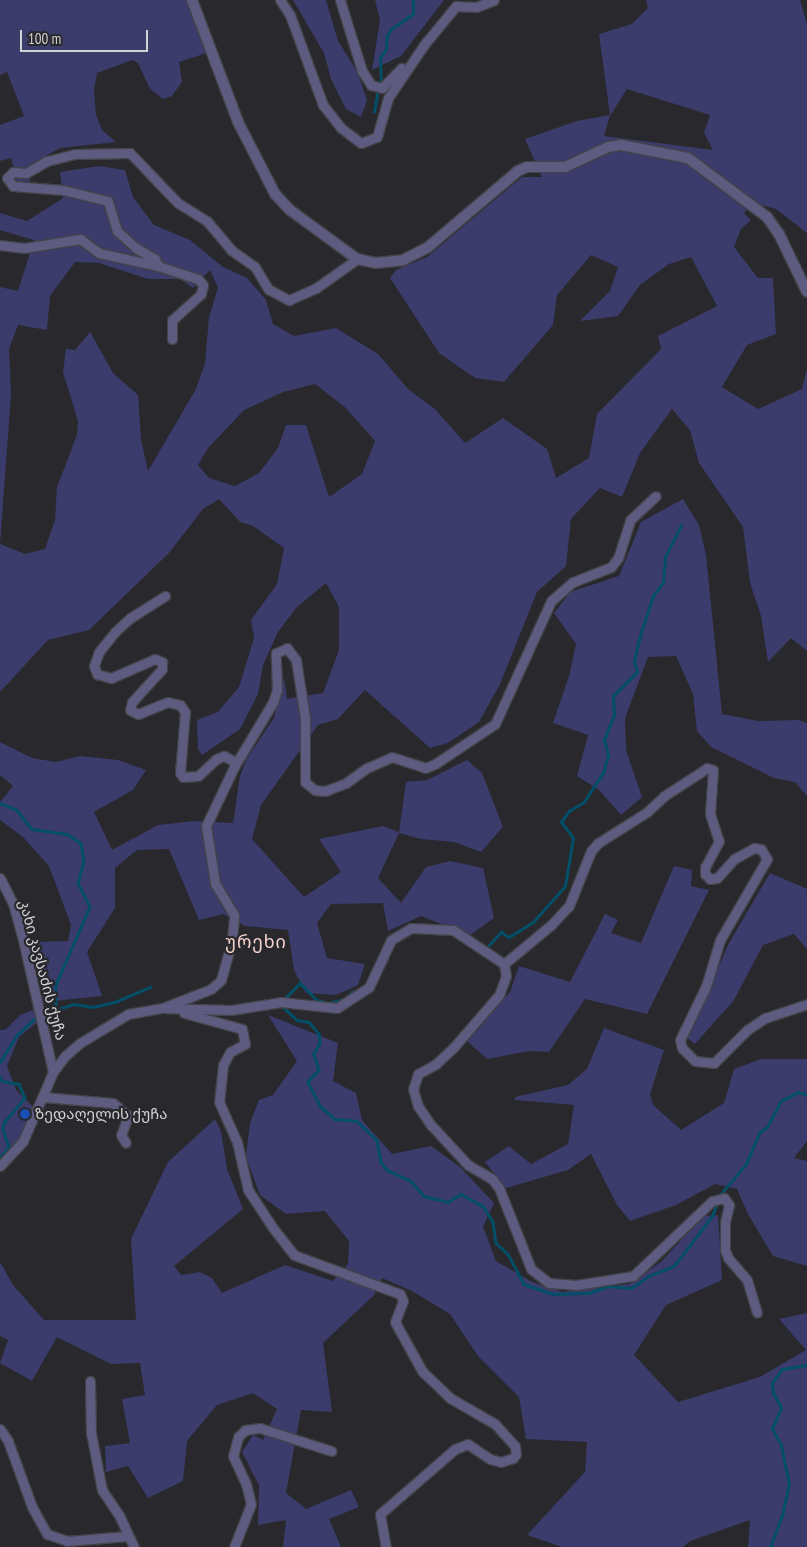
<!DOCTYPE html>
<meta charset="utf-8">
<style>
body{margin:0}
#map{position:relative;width:807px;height:1547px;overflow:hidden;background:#28282d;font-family:"PT Sans Narrow","Noto Sans Georgian",sans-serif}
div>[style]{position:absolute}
.green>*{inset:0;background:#3b3c6b}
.stream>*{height:2.5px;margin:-1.25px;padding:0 1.25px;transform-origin:1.25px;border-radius:1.25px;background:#044f68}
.roads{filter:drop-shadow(1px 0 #434348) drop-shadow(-1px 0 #434348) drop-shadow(0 1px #434348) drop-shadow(0 -1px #434348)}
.minor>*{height:9px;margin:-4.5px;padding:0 4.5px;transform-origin:4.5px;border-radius:4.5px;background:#5d5b7f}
.tertiary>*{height:10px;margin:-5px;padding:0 5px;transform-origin:5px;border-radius:5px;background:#5d5b7f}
.dots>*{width:14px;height:14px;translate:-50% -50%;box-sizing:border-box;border:2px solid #28282d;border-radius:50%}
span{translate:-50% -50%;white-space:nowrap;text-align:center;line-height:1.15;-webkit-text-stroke:4.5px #28282d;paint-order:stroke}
.street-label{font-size:15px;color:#d2d2d5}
.poi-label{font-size:15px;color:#d2d2d5}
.left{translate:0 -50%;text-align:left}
.quarter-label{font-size:18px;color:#f4d2cb;letter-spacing:1px}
.scale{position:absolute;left:20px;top:30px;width:128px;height:22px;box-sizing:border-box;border:2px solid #d2d2d5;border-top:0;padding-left:6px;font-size:15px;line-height:18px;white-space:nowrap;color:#d2d2d5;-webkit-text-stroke:4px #28282d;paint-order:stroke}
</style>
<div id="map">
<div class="green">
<div style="clip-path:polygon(0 0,198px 0,216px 50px,179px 62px,182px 82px,172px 96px,163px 99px,150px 89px,138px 63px,132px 60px,97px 73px,94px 90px,96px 115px,102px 130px,116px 142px,60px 148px,28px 166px,30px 182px,17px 181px,11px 158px,0 161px,0 125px,24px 116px,7px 72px,0 75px)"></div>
<div style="clip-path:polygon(293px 0,326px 0,338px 41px,358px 73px,367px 101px,361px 117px,346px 109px,331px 79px,324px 53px)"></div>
<div style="clip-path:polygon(375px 0,444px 0,401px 56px,372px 70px,380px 20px)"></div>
<div style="clip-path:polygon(evenodd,646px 0,800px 0,807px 24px,807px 233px,776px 209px,753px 203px,744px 213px,751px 220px,741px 229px,734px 247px,758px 278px,773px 278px,776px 334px,747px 345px,722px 387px,758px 409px,802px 389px,807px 368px,807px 651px,791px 638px,768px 662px,761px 616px,750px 583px,743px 527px,699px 463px,690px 430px,672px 409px,640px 453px,622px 497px,600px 488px,571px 519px,566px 566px,537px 592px,500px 684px,479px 722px,448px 743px,430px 748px,365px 690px,338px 719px,318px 725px,261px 805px,252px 839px,304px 897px,341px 872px,319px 839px,383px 826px,399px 832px,406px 782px,427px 780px,467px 760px,482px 773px,503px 827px,481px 852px,454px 842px,421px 839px,399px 833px,378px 878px,401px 903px,426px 867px,450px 861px,483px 868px,494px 918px,470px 935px,421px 916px,388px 931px,383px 903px,331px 904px,317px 923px,327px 958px,365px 964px,358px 985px,336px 995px,306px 993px,294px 970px,288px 930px,245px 926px,223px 914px,199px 920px,169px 849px,137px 850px,115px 868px,115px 908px,87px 952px,102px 996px,43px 1002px,35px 942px,68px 941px,71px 925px,49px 866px,23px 837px,0 820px,0 802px,13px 786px,0 775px,0 742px,32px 758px,56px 762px,80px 756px,118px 760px,146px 770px,133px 790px,94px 812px,112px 850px,158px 825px,194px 821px,233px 823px,240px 776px,247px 758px,274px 718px,284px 678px,287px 699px,323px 693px,339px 650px,339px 607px,326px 583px,296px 608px,278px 632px,263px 665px,258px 694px,240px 729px,202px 755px,198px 749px,197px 720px,218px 712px,239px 687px,254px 638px,251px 620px,277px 584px,284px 548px,253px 526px,240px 522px,219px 499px,203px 509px,169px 553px,89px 630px,48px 640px,0 692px,0 287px,18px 291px,34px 240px,0 230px,0 213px,27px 221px,63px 198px,60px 172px,99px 166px,125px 170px,133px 197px,154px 225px,190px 240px,223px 267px,247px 278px,266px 300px,273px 324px,294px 336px,336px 328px,378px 354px,409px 390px,435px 409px,465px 443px,503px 418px,547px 449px,556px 478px,589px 458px,597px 414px,661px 349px,658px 336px,717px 306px,691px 257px,669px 264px,640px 285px,618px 316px,580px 321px,610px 291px,618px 267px,591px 255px,557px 295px,553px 325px,504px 382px,475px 378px,439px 353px,390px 278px,396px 270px,427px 257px,522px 177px,542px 177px,525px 139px,577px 121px,610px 115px,599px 34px,632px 24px,648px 8px,646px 0,627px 89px,710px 115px,704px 133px,713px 150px,604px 136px,610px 116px,627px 89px,646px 0,75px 262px,99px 263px,148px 279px,180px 279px,193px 288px,210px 270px,218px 288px,209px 317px,205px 363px,196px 389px,148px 471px,141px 439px,138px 395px,113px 373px,90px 332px,75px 350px,66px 349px,63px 372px,78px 421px,77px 435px,57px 487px,55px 520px,45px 549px,25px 554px,0 544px,11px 395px,9px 349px,18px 325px,47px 330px,50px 296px,75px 262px,646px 0,315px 384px,346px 408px,375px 441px,362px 474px,329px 497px,306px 425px,286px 425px,278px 448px,259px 473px,235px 486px,209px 478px,198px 465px,208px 448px,244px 410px,283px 392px,315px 384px)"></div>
<div style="clip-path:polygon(683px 499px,699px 525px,706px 555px,722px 714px,758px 721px,798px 720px,807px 723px,807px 796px,795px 782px,774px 778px,711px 747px,697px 731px,693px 694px,676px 656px,648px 657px,625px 718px,626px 750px,642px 797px,621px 815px,599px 790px,577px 776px,588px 735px,553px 723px,569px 676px,576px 644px,554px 613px,570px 592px,619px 576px,641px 522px)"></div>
<div style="clip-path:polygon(674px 866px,692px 870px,691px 886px,709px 890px,647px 1014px,585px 999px,549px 1052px,530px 1051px,487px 1059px,467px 1041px,510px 992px,519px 966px,570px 982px,605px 914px,618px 920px,611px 933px,641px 943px)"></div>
<div style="clip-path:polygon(770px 873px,807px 889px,807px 949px,794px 934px,763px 945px,734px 1000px,695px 1044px,687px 1038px,729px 943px)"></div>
<div style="clip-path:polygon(37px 1008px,41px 1019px,19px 1037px,7px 1066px,16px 1090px,38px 1112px,31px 1128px,0 1166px,0 1030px,5px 1030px,20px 1015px)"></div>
<div style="clip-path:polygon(268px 1015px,338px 1043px,333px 1081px,356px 1093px,362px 1120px,392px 1154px,431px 1146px,460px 1167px,494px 1203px,483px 1227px,496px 1261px,532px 1282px,562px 1292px,629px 1284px,661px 1262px,703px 1216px,718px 1215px,722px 1280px,666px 1305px,634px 1355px,678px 1402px,760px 1377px,806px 1350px,779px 1319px,807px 1313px,807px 1547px,748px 1547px,750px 1520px,690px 1541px,683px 1547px,562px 1547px,527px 1535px,585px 1472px,587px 1442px,526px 1439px,519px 1397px,478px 1356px,450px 1314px,412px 1291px,382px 1278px,374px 1295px,323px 1343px,332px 1412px,301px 1410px,286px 1493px,306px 1509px,351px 1490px,359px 1507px,329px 1519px,341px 1547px,283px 1547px,286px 1520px,258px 1525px,259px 1485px,242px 1452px,253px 1435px,263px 1440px,277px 1409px,253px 1393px,217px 1405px,187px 1441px,183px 1481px,148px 1498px,128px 1466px,106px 1472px,105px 1446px,130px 1443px,122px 1399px,145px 1395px,140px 1363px,111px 1364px,57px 1337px,32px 1381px,0 1363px,8px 1340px,0 1336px,0 1262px,13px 1285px,44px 1320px,136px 1320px,131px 1239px,168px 1162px,215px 1119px,221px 1131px,227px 1169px,243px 1209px,174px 1266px,181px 1275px,200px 1272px,212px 1278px,222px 1293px,285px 1265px,333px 1281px,348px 1264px,349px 1241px,325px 1211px,286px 1214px,260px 1195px,246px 1157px,250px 1123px,259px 1100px,273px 1095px,297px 1061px)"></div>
<div style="clip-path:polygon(604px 1028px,664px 1050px,650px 1094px,653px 1105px,681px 1130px,724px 1103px,734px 1069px,761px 1059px,807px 1059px,807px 1141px,794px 1158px,807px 1161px,807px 1266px,773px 1256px,748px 1214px,737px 1189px,715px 1184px,676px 1205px,630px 1221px,617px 1205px,591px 1154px,568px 1170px,506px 1188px,485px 1162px,509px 1146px,531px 1164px,568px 1144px,574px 1105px,515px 1100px,515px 1097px,568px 1085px,587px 1069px)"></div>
</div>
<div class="stream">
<div style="left:381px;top:84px;width:26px;rotate:-92deg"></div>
<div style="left:380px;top:58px;width:11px;rotate:-56deg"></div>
<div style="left:386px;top:49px;width:13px;rotate:-86deg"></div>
<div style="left:387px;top:36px;width:8px;rotate:-60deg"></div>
<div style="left:391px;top:29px;width:27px;rotate:-34deg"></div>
<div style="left:413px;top:14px;width:14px;rotate:-90deg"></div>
<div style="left:374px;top:112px;width:23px;rotate:-80deg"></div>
<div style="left:0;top:803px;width:18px;rotate:22deg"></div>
<div style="left:17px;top:810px;width:24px;rotate:52deg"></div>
<div style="left:32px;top:829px;width:35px;rotate:8deg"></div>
<div style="left:67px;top:834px;width:17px;rotate:33deg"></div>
<div style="left:81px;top:843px;width:18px;rotate:81deg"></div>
<div style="left:84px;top:861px;width:23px;rotate:105deg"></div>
<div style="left:78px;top:883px;width:27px;rotate:63deg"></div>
<div style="left:90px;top:907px;width:85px;rotate:113.6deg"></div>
<div style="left:56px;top:985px;width:25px;rotate:90deg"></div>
<div style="left:489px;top:945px;width:18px;rotate:-47deg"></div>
<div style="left:501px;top:932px;width:9px;rotate:32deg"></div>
<div style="left:509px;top:937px;width:28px;rotate:-32deg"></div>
<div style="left:533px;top:922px;width:48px;rotate:-48.4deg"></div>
<div style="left:565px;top:886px;width:49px;rotate:-80.5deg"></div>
<div style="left:573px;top:838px;width:20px;rotate:-127deg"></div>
<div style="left:561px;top:822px;width:14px;rotate:-54deg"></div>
<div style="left:569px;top:811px;width:17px;rotate:-31deg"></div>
<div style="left:584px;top:802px;width:35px;rotate:-57deg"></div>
<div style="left:603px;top:773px;width:19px;rotate:-74deg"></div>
<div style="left:608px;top:755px;width:16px;rotate:-105deg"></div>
<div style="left:604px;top:740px;width:27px;rotate:-68deg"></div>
<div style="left:614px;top:715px;width:19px;rotate:-93deg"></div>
<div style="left:613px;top:696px;width:34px;rotate:-45deg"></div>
<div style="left:637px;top:672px;width:11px;rotate:-105deg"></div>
<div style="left:634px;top:661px;width:23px;rotate:-77deg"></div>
<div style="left:639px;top:639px;width:45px;rotate:-72deg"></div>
<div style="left:653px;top:596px;width:17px;rotate:-54deg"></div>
<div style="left:663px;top:582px;width:25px;rotate:-85deg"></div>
<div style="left:665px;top:557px;width:35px;rotate:-63deg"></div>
<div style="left:283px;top:1000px;width:24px;rotate:-45deg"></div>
<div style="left:300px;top:983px;width:24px;rotate:45deg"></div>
<div style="left:317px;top:1000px;width:12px;rotate:14deg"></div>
<div style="left:329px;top:1003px;width:16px;rotate:-15deg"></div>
<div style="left:344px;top:999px;width:11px;rotate:-41deg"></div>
<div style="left:281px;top:1005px;width:22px;rotate:43deg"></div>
<div style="left:297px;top:1020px;width:12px;rotate:9deg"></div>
<div style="left:309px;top:1022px;width:16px;rotate:50deg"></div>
<div style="left:319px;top:1034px;width:9px;rotate:84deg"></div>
<div style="left:320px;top:1043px;width:13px;rotate:119deg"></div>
<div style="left:314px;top:1054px;width:17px;rotate:73deg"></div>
<div style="left:319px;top:1070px;width:16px;rotate:133deg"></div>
<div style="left:308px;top:1082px;width:27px;rotate:63deg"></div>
<div style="left:320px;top:1106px;width:20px;rotate:41deg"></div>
<div style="left:335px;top:1119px;width:22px;rotate:5deg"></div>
<div style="left:357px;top:1121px;width:28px;rotate:44deg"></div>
<div style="left:377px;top:1140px;width:22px;rotate:80deg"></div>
<div style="left:381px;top:1162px;width:10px;rotate:53deg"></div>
<div style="left:387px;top:1170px;width:26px;rotate:25deg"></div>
<div style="left:411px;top:1181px;width:20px;rotate:49deg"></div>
<div style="left:424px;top:1196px;width:25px;rotate:14deg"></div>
<div style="left:448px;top:1202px;width:15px;rotate:-32deg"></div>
<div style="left:461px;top:1194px;width:25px;rotate:29deg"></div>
<div style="left:483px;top:1206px;width:19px;rotate:58deg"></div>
<div style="left:493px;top:1222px;width:21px;rotate:82deg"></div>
<div style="left:496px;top:1243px;width:16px;rotate:43deg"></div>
<div style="left:508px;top:1254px;width:34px;rotate:62deg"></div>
<div style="left:524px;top:1284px;width:31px;rotate:19deg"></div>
<div style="left:553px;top:1294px;width:36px;rotate:-2deg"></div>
<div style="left:589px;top:1293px;width:20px;rotate:-20deg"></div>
<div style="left:608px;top:1286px;width:23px;rotate:5deg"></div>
<div style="left:631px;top:1288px;width:22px;rotate:-34deg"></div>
<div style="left:649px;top:1276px;width:27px;rotate:-22deg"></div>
<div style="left:674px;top:1266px;width:63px;rotate:-52.8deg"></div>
<div style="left:712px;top:1216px;width:14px;rotate:-69deg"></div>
<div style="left:46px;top:1013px;width:29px;rotate:-18deg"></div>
<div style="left:74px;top:1004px;width:19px;rotate:9deg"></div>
<div style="left:93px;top:1007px;width:23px;rotate:-13deg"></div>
<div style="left:115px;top:1002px;width:38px;rotate:-23deg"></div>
<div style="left:0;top:1062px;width:32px;rotate:-58deg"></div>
<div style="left:17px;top:1035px;width:23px;rotate:-43deg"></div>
<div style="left:0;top:1077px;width:4px;rotate:63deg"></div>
<div style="left:2px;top:1081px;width:17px;rotate:10deg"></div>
<div style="left:19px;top:1084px;width:15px;rotate:67deg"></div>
<div style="left:25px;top:1098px;width:31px;rotate:130deg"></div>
<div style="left:5px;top:1122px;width:7px;rotate:106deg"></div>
<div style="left:3px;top:1129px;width:19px;rotate:72deg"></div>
<div style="left:9px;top:1147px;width:14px;rotate:129deg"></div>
<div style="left:720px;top:1195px;width:40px;rotate:-50deg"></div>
<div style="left:746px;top:1164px;width:34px;rotate:-67deg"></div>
<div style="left:759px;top:1133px;width:10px;rotate:-37deg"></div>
<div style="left:767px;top:1127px;width:30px;rotate:-62deg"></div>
<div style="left:781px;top:1101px;width:19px;rotate:-28deg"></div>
<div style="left:798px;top:1092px;width:9px;rotate:18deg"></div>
<div style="left:770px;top:1547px;width:33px;rotate:-69deg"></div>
<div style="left:782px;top:1516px;width:33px;rotate:-78deg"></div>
<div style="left:789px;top:1484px;width:40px;rotate:-102deg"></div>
<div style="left:781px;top:1445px;width:18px;rotate:-119deg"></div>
<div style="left:772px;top:1429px;width:23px;rotate:-67deg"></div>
<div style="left:781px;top:1408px;width:17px;rotate:-118deg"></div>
<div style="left:773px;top:1393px;width:10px;rotate:-96deg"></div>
<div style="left:772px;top:1383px;width:17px;rotate:-54deg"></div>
<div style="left:782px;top:1369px;width:25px;rotate:-9deg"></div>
</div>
<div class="roads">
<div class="minor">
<div style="left:280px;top:0;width:18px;rotate:56deg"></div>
<div style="left:290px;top:15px;width:96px;rotate:69.9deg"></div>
<div style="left:323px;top:105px;width:29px;rotate:52deg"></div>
<div style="left:341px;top:128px;width:25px;rotate:37deg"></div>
<div style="left:361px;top:143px;width:17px;rotate:-21deg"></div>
<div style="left:377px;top:137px;width:41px;rotate:-74.2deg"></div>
<div style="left:388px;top:98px;width:68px;rotate:-55.8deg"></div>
<div style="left:340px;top:0;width:74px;rotate:72.8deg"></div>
<div style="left:362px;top:71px;width:17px;rotate:57deg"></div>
<div style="left:371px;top:85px;width:11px;rotate:15deg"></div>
<div style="left:382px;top:88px;width:28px;rotate:-46deg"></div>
<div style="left:423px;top:46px;width:52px;rotate:-50.5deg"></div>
<div style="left:456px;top:6px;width:20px;rotate:3deg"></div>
<div style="left:476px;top:7px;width:19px;rotate:-21deg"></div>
<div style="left:0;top:245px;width:24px;rotate:7deg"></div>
<div style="left:24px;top:248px;width:57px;rotate:-9.1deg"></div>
<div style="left:80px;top:239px;width:24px;rotate:36deg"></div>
<div style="left:99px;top:253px;width:60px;rotate:12.4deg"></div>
<div style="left:158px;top:266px;width:42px;rotate:18deg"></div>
<div style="left:198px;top:279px;width:8px;rotate:50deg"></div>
<div style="left:203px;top:285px;width:9px;rotate:103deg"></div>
<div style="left:201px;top:294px;width:39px;rotate:138deg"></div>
<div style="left:172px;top:320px;width:19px;rotate:90deg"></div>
<div style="left:158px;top:266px;width:8px;rotate:-113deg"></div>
<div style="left:155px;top:259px;width:22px;rotate:-150deg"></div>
<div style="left:136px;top:248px;width:25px;rotate:-138deg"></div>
<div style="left:117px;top:231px;width:31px;rotate:-107deg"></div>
<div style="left:108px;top:201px;width:46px;rotate:-166.3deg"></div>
<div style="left:63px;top:190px;width:50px;rotate:-175.4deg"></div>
<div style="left:13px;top:186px;width:10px;rotate:-127deg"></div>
<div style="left:7px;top:178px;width:8px;rotate:-45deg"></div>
<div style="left:13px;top:172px;width:13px;rotate:4deg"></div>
<div style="left:26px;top:173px;width:24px;rotate:-30deg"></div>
<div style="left:47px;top:161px;width:29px;rotate:-14deg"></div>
<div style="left:75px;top:154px;width:55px;rotate:-1deg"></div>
<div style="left:130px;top:153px;width:69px;rotate:46.2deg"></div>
<div style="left:178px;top:203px;width:34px;rotate:32deg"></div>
<div style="left:207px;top:221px;width:38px;rotate:50deg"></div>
<div style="left:231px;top:250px;width:29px;rotate:35deg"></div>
<div style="left:255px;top:267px;width:26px;rotate:59deg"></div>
<div style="left:268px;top:289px;width:24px;rotate:28deg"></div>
<div style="left:289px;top:300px;width:30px;rotate:-24deg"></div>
<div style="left:316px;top:288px;width:50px;rotate:-35.3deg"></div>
<div style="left:165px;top:596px;width:41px;rotate:147.8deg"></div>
<div style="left:130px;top:618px;width:21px;rotate:137deg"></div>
<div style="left:115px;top:632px;width:26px;rotate:129deg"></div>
<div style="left:99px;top:652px;width:15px;rotate:110deg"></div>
<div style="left:94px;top:666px;width:9px;rotate:69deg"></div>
<div style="left:97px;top:674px;width:15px;rotate:16deg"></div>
<div style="left:111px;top:678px;width:48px;rotate:-23.4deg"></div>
<div style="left:155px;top:659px;width:8px;rotate:23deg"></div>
<div style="left:162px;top:662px;width:7px;rotate:90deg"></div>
<div style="left:162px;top:669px;width:45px;rotate:132.3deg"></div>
<div style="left:132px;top:702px;width:8px;rotate:104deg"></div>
<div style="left:130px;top:710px;width:9px;rotate:27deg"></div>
<div style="left:138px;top:714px;width:32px;rotate:-22deg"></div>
<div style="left:168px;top:702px;width:12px;rotate:14deg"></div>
<div style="left:180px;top:705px;width:9px;rotate:54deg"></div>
<div style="left:185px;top:712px;width:61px;rotate:94.7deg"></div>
<div style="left:180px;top:773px;width:5px;rotate:53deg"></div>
<div style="left:183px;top:777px;width:15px;rotate:-4deg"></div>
<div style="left:198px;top:776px;width:25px;rotate:-43deg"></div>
<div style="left:216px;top:759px;width:9px;rotate:-21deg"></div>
<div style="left:224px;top:756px;width:11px;rotate:27deg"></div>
<div style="left:234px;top:761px;width:6px;rotate:90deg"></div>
<div style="left:0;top:878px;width:28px;rotate:63deg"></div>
<div style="left:13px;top:903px;width:38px;rotate:75deg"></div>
<div style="left:23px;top:940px;width:135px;rotate:77.2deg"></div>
<div style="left:504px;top:964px;width:12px;rotate:81deg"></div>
<div style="left:506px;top:976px;width:20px;rotate:110deg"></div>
<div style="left:499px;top:995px;width:69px;rotate:130.9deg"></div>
<div style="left:454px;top:1047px;width:25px;rotate:137deg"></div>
<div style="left:436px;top:1064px;width:21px;rotate:151deg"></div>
<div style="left:418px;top:1074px;width:16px;rotate:108deg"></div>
<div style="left:413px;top:1089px;width:18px;rotate:74deg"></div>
<div style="left:418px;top:1106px;width:23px;rotate:56deg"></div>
<div style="left:431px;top:1125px;width:54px;rotate:47.2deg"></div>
<div style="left:468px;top:1165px;width:28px;rotate:30deg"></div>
<div style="left:492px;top:1179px;width:11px;rotate:52deg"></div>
<div style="left:499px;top:1188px;width:87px;rotate:68.4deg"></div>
<div style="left:531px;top:1269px;width:23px;rotate:38deg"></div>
<div style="left:549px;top:1283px;width:27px;rotate:4deg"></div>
<div style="left:576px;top:1285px;width:58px;rotate:-9deg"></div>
<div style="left:633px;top:1276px;width:109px;rotate:-43.5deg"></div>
<div style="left:712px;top:1201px;width:12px;rotate:-14deg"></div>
<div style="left:724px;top:1198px;width:9px;rotate:54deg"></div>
<div style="left:729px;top:1205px;width:18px;rotate:103deg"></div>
<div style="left:725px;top:1223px;width:27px;rotate:90deg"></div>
<div style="left:725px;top:1250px;width:9px;rotate:69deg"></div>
<div style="left:728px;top:1258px;width:29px;rotate:49deg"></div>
<div style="left:747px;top:1280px;width:34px;rotate:73deg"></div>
<div style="left:165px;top:1007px;width:49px;rotate:-21.4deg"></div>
<div style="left:211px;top:989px;width:13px;rotate:-42deg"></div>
<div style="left:221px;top:980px;width:41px;rotate:-74.6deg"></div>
<div style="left:232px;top:940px;width:25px;rotate:-85deg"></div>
<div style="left:234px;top:915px;width:37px;rotate:-121deg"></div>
<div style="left:215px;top:883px;width:58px;rotate:-99deg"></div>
<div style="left:206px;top:826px;width:65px;rotate:-64.6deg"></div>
<div style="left:234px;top:767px;width:76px;rotate:-59deg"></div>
<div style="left:273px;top:702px;width:13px;rotate:-72deg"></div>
<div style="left:277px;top:690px;width:37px;rotate:-92deg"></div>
<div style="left:276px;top:653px;width:12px;rotate:-24deg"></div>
<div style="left:287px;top:648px;width:15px;rotate:53deg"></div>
<div style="left:296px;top:660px;width:59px;rotate:81.2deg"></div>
<div style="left:305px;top:718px;width:64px;rotate:90deg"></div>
<div style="left:305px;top:782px;width:13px;rotate:39deg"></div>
<div style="left:315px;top:790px;width:10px;rotate:6deg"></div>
<div style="left:325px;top:791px;width:22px;rotate:-21deg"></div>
<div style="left:346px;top:783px;width:26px;rotate:-36deg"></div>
<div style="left:367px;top:768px;width:27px;rotate:-24deg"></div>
<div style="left:392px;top:757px;width:35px;rotate:18deg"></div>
<div style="left:425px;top:768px;width:11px;rotate:-22deg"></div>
<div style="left:435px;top:764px;width:72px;rotate:-33.7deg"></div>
<div style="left:495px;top:724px;width:135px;rotate:-65.5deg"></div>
<div style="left:551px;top:601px;width:29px;rotate:-41deg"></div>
<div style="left:573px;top:582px;width:41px;rotate:-21.5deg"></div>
<div style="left:611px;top:567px;width:11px;rotate:-52deg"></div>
<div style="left:618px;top:558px;width:40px;rotate:-72deg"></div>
<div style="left:630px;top:520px;width:35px;rotate:-43deg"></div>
<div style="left:184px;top:1013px;width:60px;rotate:15.4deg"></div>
<div style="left:242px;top:1029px;width:15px;rotate:79deg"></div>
<div style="left:245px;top:1044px;width:17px;rotate:152deg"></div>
<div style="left:230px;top:1052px;width:15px;rotate:118deg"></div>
<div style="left:223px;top:1065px;width:37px;rotate:96deg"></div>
<div style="left:219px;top:1102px;width:44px;rotate:65.8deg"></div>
<div style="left:237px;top:1142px;width:49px;rotate:77.1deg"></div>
<div style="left:248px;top:1190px;width:45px;rotate:56.7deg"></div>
<div style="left:273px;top:1228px;width:34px;rotate:52deg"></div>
<div style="left:294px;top:1255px;width:113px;rotate:20.2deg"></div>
<div style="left:400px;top:1294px;width:8px;rotate:67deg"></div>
<div style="left:403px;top:1301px;width:22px;rotate:111deg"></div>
<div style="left:395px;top:1322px;width:56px;rotate:61.1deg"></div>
<div style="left:422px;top:1371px;width:39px;rotate:44deg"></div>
<div style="left:450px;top:1398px;width:52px;rotate:30deg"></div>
<div style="left:495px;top:1424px;width:30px;rotate:48deg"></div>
<div style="left:515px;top:1446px;width:8px;rotate:83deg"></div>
<div style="left:516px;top:1454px;width:5px;rotate:127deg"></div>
<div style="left:513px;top:1458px;width:13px;rotate:162deg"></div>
<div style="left:501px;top:1462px;width:11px;rotate:-165deg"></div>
<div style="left:490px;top:1459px;width:27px;rotate:-146deg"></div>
<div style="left:468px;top:1444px;width:14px;rotate:159deg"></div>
<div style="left:455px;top:1449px;width:99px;rotate:139.1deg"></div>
<div style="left:380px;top:1514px;width:34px;rotate:80deg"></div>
<div style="left:44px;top:1097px;width:69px;rotate:5deg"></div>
<div style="left:113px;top:1103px;width:20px;rotate:41deg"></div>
<div style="left:128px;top:1116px;width:20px;rotate:110deg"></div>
<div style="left:121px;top:1135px;width:9px;rotate:58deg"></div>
<div style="left:0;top:1166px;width:34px;rotate:-47deg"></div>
<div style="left:23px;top:1141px;width:75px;rotate:-66.5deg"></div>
<div style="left:53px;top:1072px;width:20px;rotate:-53deg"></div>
<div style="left:65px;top:1056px;width:20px;rotate:-41deg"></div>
<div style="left:80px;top:1043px;width:56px;rotate:-31.1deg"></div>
<div style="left:128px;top:1014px;width:35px;rotate:-10deg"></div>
<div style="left:162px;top:1008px;width:69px;rotate:1.7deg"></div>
<div style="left:231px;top:1010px;width:51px;rotate:-9.1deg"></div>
<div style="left:281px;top:1002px;width:56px;rotate:6.1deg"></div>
<div style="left:337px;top:1008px;width:38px;rotate:-33deg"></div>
<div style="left:369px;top:987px;width:52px;rotate:-64.9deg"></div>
<div style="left:391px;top:940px;width:23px;rotate:-31deg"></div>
<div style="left:411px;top:928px;width:42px;rotate:2.7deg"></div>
<div style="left:453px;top:930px;width:61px;rotate:33.7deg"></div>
<div style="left:504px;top:964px;width:61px;rotate:-39.7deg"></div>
<div style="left:551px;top:925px;width:26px;rotate:-47deg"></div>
<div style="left:569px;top:906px;width:59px;rotate:-68.2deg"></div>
<div style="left:591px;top:851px;width:11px;rotate:-49deg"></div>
<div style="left:598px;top:843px;width:58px;rotate:-32.3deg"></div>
<div style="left:647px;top:812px;width:23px;rotate:-43deg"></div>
<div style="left:664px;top:796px;width:51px;rotate:-33.1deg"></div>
<div style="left:707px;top:768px;width:6px;rotate:18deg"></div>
<div style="left:713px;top:770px;width:44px;rotate:93.9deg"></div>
<div style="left:710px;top:814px;width:28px;rotate:72deg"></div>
<div style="left:719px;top:841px;width:30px;rotate:118deg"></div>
<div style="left:705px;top:867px;width:7px;rotate:90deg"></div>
<div style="left:705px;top:874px;width:7px;rotate:45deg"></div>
<div style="left:710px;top:879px;width:7px;rotate:-8deg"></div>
<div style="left:717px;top:878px;width:25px;rotate:-48deg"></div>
<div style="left:734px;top:859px;width:23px;rotate:-29deg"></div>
<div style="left:754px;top:848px;width:7px;rotate:8deg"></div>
<div style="left:761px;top:849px;width:12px;rotate:59deg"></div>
<div style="left:767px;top:859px;width:94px;rotate:120.1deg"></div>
<div style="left:720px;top:940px;width:48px;rotate:106.9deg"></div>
<div style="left:706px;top:986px;width:60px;rotate:115.7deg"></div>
<div style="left:680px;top:1040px;width:8px;rotate:76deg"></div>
<div style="left:682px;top:1048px;width:18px;rotate:45deg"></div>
<div style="left:695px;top:1061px;width:19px;rotate:6deg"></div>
<div style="left:714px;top:1063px;width:47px;rotate:-45deg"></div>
<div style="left:747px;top:1030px;width:22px;rotate:-34deg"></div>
<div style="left:765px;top:1018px;width:44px;rotate:-18.4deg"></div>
<div style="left:90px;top:1381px;width:52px;rotate:88.9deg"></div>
<div style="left:91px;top:1433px;width:58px;rotate:79.1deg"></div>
<div style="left:102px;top:1490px;width:30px;rotate:56deg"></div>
<div style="left:119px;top:1515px;width:35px;rotate:65deg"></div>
<div style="left:0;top:1429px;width:14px;rotate:56deg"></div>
<div style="left:8px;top:1441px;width:70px;rotate:70deg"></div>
<div style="left:32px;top:1507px;width:31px;rotate:61deg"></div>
<div style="left:47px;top:1534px;width:21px;rotate:19deg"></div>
<div style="left:67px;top:1541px;width:61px;rotate:-4.7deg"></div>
<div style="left:234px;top:1547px;width:46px;rotate:-68.4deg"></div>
<div style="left:251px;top:1504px;width:21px;rotate:-104deg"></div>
<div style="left:246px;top:1484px;width:31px;rotate:-115deg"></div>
<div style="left:233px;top:1456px;width:20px;rotate:-75deg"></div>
<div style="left:238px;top:1437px;width:10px;rotate:-45deg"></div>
<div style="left:245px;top:1430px;width:15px;rotate:-8deg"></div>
<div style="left:260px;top:1428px;width:75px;rotate:17.9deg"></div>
</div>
<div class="tertiary">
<div style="left:192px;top:0;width:130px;rotate:69.3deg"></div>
<div style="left:238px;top:122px;width:81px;rotate:62.8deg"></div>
<div style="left:275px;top:194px;width:22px;rotate:47deg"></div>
<div style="left:290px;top:210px;width:83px;rotate:36.2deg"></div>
<div style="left:357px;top:259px;width:19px;rotate:12deg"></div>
<div style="left:376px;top:263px;width:27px;rotate:-6deg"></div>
<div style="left:403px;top:260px;width:27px;rotate:-27deg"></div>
<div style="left:427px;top:248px;width:119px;rotate:-40.2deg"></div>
<div style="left:518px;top:171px;width:10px;rotate:-24deg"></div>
<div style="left:527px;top:167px;width:38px"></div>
<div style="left:565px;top:167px;width:47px;rotate:-24.9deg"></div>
<div style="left:608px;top:147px;width:13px;rotate:-9deg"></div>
<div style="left:621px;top:145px;width:68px;rotate:11deg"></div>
<div style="left:688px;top:158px;width:99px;rotate:36.8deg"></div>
<div style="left:767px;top:217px;width:21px;rotate:55deg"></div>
<div style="left:779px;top:234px;width:64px;rotate:64.2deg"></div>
</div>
</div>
<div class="dots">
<div style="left:25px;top:1114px;background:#1a4fb4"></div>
</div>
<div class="street-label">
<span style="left:43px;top:970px;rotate:75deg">კახი კავსაძის ქუჩა</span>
</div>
<div class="poi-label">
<span class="left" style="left:35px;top:1114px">ზედაღელის ქუჩა</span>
</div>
<div class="quarter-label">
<span style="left:256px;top:942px">ურეხი</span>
</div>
<div class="scale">100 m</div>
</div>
